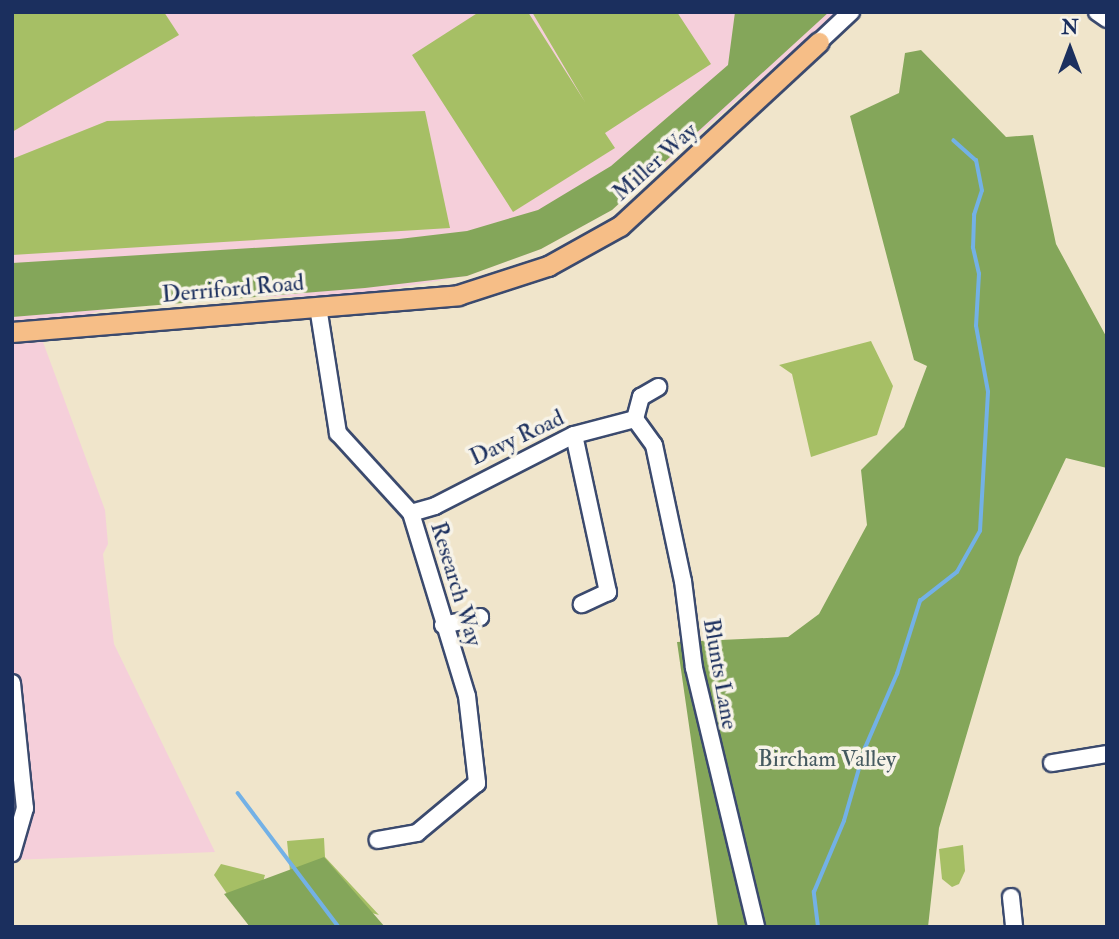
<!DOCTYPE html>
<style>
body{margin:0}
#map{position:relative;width:1119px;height:939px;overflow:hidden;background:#f0e5cb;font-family:"IM FELL Double Pica",serif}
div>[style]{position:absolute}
.built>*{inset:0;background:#f5cfda}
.green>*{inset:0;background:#a6bf65}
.forest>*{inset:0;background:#84a65a}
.stream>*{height:3.5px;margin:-1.75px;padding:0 1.75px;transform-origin:1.75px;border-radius:1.75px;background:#73b1e6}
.roads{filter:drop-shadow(2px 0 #3b4a6e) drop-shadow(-2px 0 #3b4a6e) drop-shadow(0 2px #3b4a6e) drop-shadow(0 -2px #3b4a6e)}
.minor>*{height:16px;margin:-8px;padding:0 8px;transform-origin:8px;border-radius:8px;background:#fff}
.major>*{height:19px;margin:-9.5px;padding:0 9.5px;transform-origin:9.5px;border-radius:9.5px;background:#f6be87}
span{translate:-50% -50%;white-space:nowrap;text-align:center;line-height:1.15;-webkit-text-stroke:7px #f7f3e8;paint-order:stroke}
.street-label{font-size:23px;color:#1b2f5e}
.park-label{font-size:23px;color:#455a60}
.frame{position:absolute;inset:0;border:14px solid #1b2f5e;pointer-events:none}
.north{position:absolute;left:1035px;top:14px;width:70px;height:70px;-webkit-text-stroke:5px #f7f3e8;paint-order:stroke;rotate:0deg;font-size:19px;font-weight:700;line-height:28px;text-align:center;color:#1b2f5e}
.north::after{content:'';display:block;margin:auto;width:24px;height:32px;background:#1b2f5e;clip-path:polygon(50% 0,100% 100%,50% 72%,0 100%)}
</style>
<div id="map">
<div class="built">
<div style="clip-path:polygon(12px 12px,837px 12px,612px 210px,541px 249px,467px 276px,348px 296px,144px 298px,67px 321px,12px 326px)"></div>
<div style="clip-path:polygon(43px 342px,105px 510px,108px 544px,103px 554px,114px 644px,215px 852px,12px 860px,12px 344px)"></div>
</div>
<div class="green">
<div style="clip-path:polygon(12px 12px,164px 12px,179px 35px,12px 132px)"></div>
<div style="clip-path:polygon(479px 12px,528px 12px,585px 102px,532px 12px,677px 12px,711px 64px,605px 133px,615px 148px,513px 212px,412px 55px)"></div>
<div style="clip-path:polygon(425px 111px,450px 228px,12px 255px,12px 159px,107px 121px)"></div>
<div style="clip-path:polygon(871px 341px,893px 386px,877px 435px,811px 457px,792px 374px,779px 365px)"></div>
<div style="clip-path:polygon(324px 838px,325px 857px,379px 915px,292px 891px,287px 841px)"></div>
<div style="clip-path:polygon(963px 845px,965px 871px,959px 884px,952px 887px,942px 879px,939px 849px)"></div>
<div style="clip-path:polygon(221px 864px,265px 875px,250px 927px,214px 875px)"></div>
</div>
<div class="forest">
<div style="clip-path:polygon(735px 12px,829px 12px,612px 210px,541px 249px,467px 276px,365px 288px,12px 317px,12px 263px,399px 239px,467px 231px,538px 210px,611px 166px,728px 65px)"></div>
<div style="clip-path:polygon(921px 50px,1006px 137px,1033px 135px,1056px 244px,1107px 338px,1107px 468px,1066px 458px,1019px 557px,939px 828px,928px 927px,718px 927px,677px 642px,788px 637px,819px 614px,867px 525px,861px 470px,904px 427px,927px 366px,914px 360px,850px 116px,899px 93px,905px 53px)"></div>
<div style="clip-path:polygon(324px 857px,385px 927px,250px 927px,224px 894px)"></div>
</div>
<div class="stream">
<div style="left:238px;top:793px;width:168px;rotate:53deg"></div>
<div style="left:818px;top:927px;width:35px;rotate:-97deg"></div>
<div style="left:814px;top:892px;width:77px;rotate:-67.1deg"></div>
<div style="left:844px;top:821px;width:76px;rotate:-74deg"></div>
<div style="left:865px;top:748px;width:81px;rotate:-66.6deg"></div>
<div style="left:897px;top:674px;width:77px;rotate:-72.5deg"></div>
<div style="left:920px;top:601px;width:47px;rotate:-38.1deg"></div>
<div style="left:957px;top:572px;width:47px;rotate:-60.7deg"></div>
<div style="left:980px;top:531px;width:139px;rotate:-86.7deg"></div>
<div style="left:988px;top:392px;width:67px;rotate:-100.3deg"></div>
<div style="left:976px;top:326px;width:52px;rotate:-86.7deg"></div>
<div style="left:979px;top:274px;width:27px;rotate:-103deg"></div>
<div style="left:973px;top:248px;width:33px;rotate:-88deg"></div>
<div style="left:974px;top:215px;width:25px;rotate:-72deg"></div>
<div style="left:982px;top:191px;width:31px;rotate:-101deg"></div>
<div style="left:976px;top:161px;width:30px;rotate:-138deg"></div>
</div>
<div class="roads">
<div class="minor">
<div style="left:1097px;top:12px;width:12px;rotate:35deg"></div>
<div style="left:819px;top:42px;width:44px;rotate:-43.2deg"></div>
<div style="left:318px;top:307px;width:128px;rotate:81deg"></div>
<div style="left:338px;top:433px;width:108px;rotate:47.6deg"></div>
<div style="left:411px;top:513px;width:191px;rotate:73deg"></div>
<div style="left:467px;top:696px;width:88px;rotate:83.4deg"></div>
<div style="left:477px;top:783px;width:78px;rotate:140.2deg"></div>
<div style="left:417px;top:833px;width:40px;rotate:170deg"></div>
<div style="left:635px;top:419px;width:32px;rotate:54deg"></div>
<div style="left:654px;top:445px;width:139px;rotate:78deg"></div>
<div style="left:683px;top:581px;width:88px;rotate:82.8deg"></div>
<div style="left:694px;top:668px;width:266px;rotate:76.5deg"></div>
<div style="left:635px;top:419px;width:23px;rotate:-75deg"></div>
<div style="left:641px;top:397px;width:20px;rotate:-30deg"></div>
<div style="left:574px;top:435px;width:161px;rotate:77.8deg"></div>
<div style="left:608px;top:592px;width:29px;rotate:155deg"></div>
<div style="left:411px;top:513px;width:25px;rotate:-16deg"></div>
<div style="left:435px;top:506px;width:156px;rotate:-27.1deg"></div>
<div style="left:574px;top:435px;width:63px;rotate:-14.7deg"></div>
<div style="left:443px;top:625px;width:38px;rotate:-12deg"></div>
<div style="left:12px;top:683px;width:126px;rotate:84.1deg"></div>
<div style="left:25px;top:808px;width:47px;rotate:106.1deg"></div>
<div style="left:1052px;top:763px;width:56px;rotate:-9.3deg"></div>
<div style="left:1011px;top:897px;width:30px;rotate:84deg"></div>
</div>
<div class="major">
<div style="left:12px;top:332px;width:448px;rotate:-4.7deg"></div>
<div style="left:458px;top:295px;width:95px;rotate:-17.9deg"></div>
<div style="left:548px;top:266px;width:82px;rotate:-29.1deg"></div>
<div style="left:620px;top:226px;width:271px;rotate:-42.8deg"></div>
</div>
</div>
<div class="street-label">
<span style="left:655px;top:162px;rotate:-42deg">Miller Way</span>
<span style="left:233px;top:289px;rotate:-5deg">Derriford Road</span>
<span style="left:517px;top:438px;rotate:-25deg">Davy Road</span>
<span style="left:456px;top:584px;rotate:73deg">Research Way</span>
<span style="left:720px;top:674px;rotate:80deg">Blunts Lane</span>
</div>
<div class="park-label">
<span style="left:827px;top:759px">Bircham Valley</span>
</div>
<div class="frame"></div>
<div class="north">N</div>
</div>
